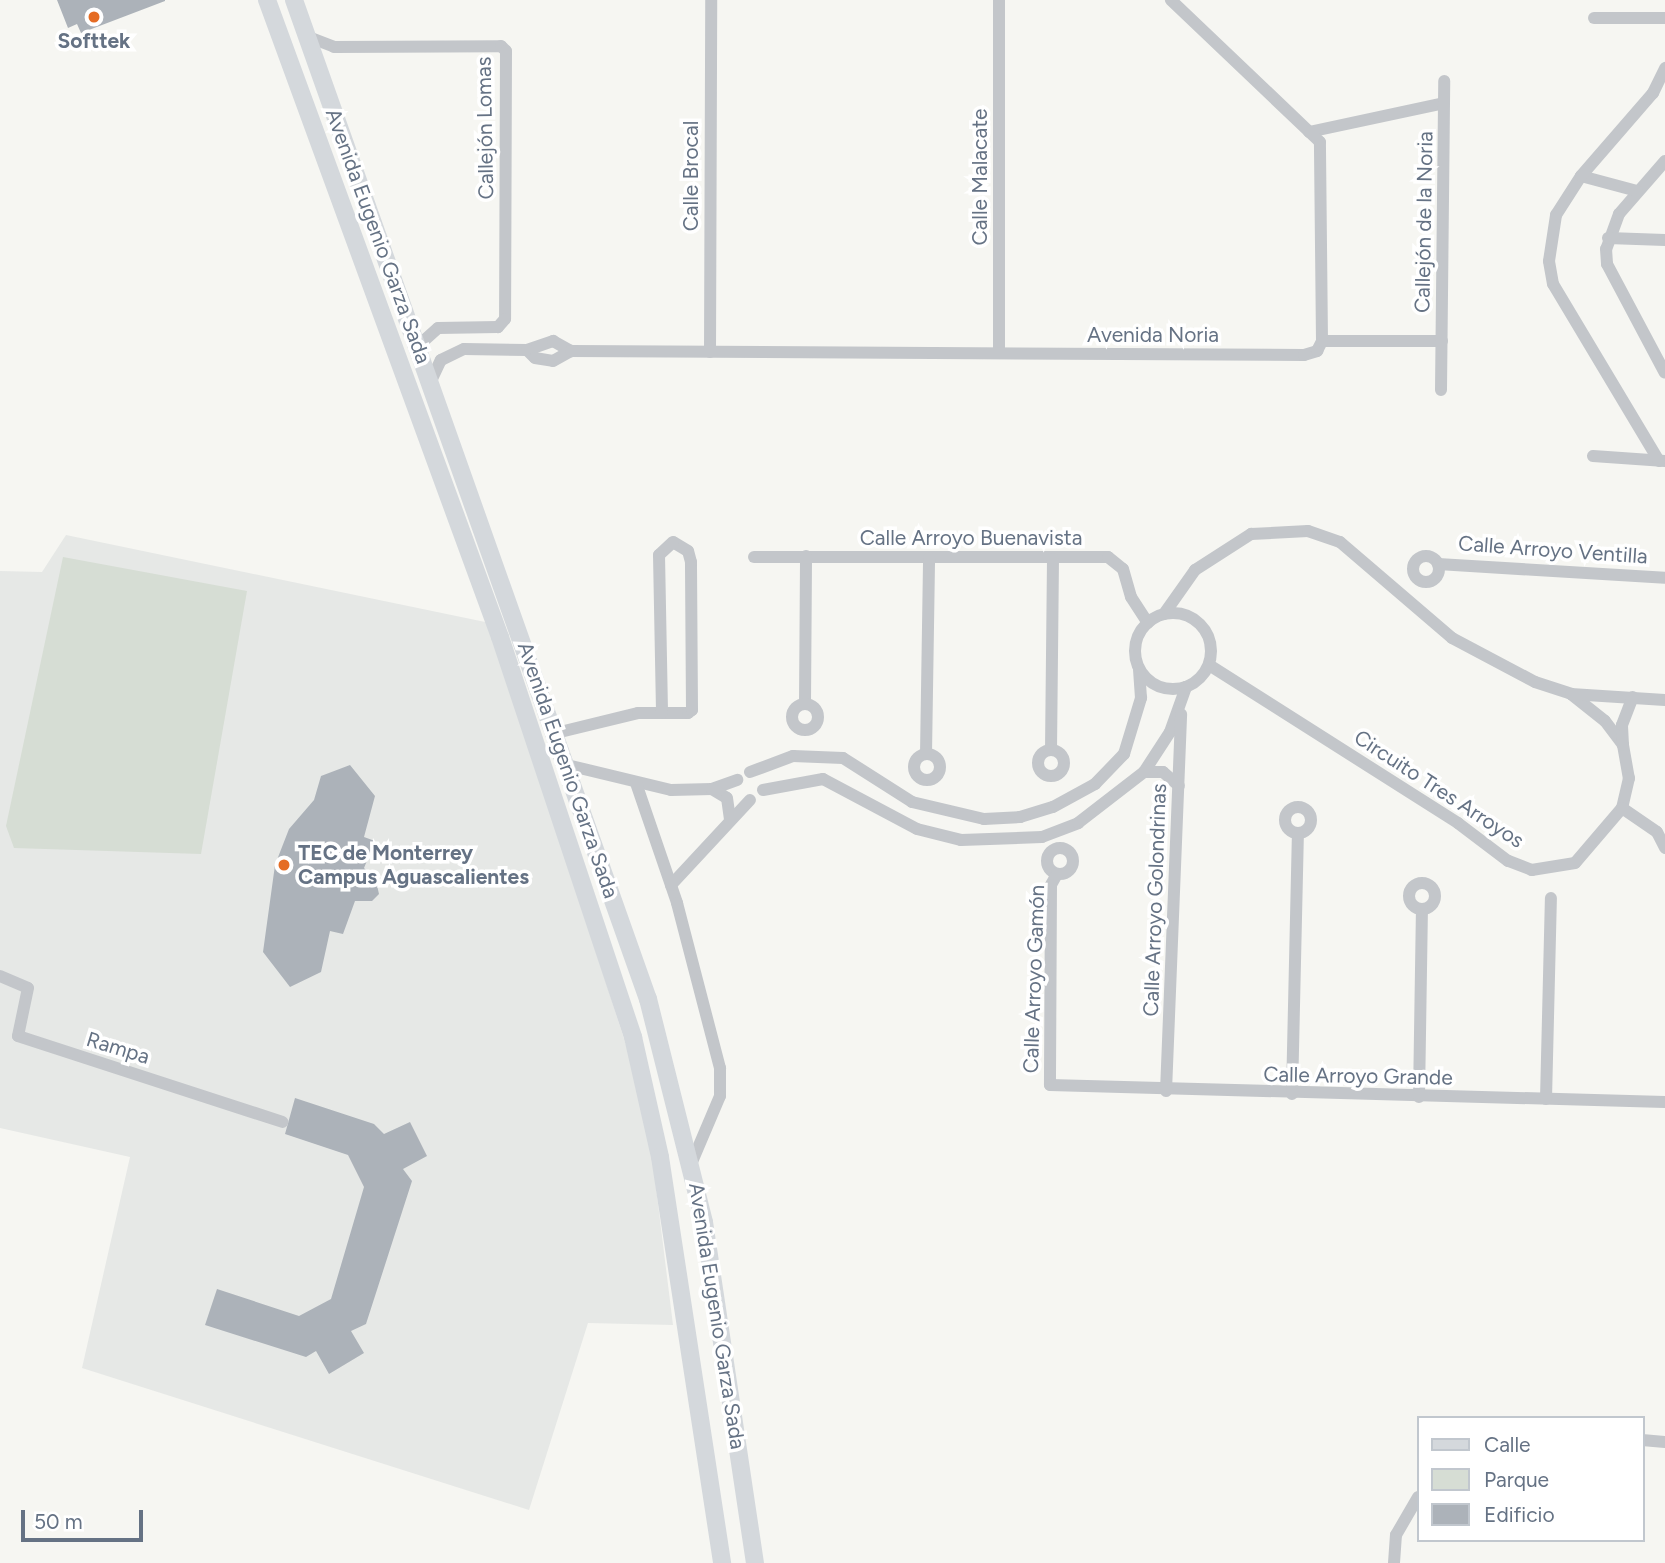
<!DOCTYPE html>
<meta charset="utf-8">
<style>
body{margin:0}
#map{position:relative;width:1665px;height:1563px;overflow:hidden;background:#f6f6f2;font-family:Figtree,sans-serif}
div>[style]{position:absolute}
.built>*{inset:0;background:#e6e8e6}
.green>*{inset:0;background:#d6ddd4}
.building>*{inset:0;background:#acb2b9}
.street>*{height:12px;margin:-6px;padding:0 6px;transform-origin:6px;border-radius:6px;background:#c3c6ca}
.street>.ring{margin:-6px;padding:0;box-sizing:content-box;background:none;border:12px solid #c3c6ca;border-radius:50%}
.secondary>*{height:18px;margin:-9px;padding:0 9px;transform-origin:9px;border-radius:9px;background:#d4d8dc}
.dots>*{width:19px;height:19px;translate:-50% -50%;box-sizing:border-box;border:4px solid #fff;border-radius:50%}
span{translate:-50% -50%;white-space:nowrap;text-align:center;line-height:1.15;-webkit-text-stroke:7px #fff;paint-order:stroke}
.poi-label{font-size:21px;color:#657284;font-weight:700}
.left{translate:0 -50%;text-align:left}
.street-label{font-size:21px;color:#657284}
.legend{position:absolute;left:1417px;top:1416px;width:228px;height:126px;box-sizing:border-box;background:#fff;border:2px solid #c1c7ce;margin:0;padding:9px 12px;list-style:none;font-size:21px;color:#657284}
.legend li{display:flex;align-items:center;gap:14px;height:35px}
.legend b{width:35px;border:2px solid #c1c7ce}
.scale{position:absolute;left:21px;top:1510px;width:122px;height:32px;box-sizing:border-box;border:4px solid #657284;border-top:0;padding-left:9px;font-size:21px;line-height:24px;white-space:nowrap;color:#657284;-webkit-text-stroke:5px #fff;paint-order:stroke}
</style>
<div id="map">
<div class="built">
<div style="clip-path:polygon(66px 535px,490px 623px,646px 1107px,673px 1325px,588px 1323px,529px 1510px,82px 1368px,130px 1157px,0 1128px,0 571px,42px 572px)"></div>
</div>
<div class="green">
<div style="clip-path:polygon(63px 557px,247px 591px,201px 854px,14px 848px,6px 826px)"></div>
</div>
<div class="building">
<div style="clip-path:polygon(57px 0,165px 0,165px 1px,81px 33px,77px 24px,68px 28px)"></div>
<div style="clip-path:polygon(350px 765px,375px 796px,364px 837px,375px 841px,364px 868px,376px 881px,379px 894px,372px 901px,355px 901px,343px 934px,330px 931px,321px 972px,290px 987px,263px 952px,275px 865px,289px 829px,314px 800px,321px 776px)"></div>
<div style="clip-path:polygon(295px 1098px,374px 1124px,384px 1134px,410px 1122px,427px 1156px,403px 1169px,412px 1181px,366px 1324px,351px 1331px,364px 1353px,329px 1374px,316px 1351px,306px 1357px,205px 1325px,217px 1289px,299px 1316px,331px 1299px,364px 1187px,348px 1155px,285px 1134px)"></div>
</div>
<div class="street">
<div style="left:1594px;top:18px;width:71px"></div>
<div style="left:306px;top:36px;width:30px;rotate:21deg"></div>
<div style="left:334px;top:47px;width:167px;rotate:-0.3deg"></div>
<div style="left:501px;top:46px;width:7px;rotate:45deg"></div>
<div style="left:506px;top:51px;width:268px;rotate:90.2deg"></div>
<div style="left:505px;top:319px;width:11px;rotate:131deg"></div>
<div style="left:498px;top:327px;width:60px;rotate:179deg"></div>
<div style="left:438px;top:328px;width:27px;rotate:138deg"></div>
<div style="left:1309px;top:132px;width:138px;rotate:-12.1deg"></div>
<div style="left:1665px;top:161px;width:70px;rotate:131deg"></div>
<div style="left:1619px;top:214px;width:37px;rotate:110deg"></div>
<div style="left:1606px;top:249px;width:15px;rotate:86deg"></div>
<div style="left:1607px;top:264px;width:123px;rotate:62deg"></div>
<div style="left:1581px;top:176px;width:58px;rotate:15deg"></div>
<div style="left:1608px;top:238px;width:57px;rotate:2deg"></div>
<div style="left:1322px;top:341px;width:120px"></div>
<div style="left:527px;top:350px;width:28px;rotate:-19deg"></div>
<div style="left:553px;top:341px;width:21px;rotate:29deg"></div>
<div style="left:710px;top:352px;width:352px;rotate:-89.8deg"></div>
<div style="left:999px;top:353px;width:353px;rotate:-90deg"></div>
<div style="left:431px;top:381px;width:23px;rotate:-65deg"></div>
<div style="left:441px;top:360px;width:25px;rotate:-26deg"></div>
<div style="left:464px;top:349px;width:63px;rotate:0.9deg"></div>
<div style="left:527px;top:350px;width:11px;rotate:45deg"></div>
<div style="left:535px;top:358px;width:18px;rotate:9deg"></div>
<div style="left:553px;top:361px;width:21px;rotate:-29deg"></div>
<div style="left:571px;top:351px;width:733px;rotate:0.31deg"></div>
<div style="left:1304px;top:355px;width:14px;rotate:-17deg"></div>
<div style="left:1317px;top:351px;width:11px;rotate:-63deg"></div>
<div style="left:1322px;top:341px;width:199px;rotate:-90.6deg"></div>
<div style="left:1320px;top:142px;width:206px;rotate:-136.4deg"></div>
<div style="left:1441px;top:390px;width:309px;rotate:-89.4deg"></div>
<div style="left:1593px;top:456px;width:72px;rotate:4deg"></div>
<div style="left:1659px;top:461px;width:206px;rotate:-120.9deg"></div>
<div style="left:1553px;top:284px;width:23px;rotate:-100deg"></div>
<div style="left:1549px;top:261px;width:47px;rotate:-81.3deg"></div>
<div style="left:1556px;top:215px;width:46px;rotate:-57.3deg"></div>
<div style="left:1581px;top:176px;width:110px;rotate:-49.1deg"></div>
<div style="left:1653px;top:93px;width:28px;rotate:-64deg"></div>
<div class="ring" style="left:1413px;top:556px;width:14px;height:14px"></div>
<div style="left:754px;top:557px;width:354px"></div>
<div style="left:1108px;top:557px;width:19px;rotate:39deg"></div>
<div style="left:1123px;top:569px;width:29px;rotate:74deg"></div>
<div style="left:1131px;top:597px;width:31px;rotate:57deg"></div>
<div style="left:1438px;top:564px;width:227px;rotate:3.5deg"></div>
<div class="ring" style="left:1135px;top:613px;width:64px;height:64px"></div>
<div style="left:1164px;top:614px;width:54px;rotate:-54.8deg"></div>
<div style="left:1195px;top:570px;width:67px;rotate:-32.7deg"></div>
<div style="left:1251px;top:534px;width:57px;rotate:-3deg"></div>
<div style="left:1308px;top:531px;width:34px;rotate:19deg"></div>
<div style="left:1340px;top:542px;width:148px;rotate:40.6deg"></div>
<div style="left:1452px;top:638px;width:94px;rotate:27.9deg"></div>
<div style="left:1535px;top:682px;width:38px;rotate:18deg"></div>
<div style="left:1571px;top:694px;width:43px;rotate:38.5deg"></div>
<div style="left:1605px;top:721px;width:30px;rotate:53deg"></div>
<div style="left:1623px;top:745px;width:34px;rotate:80deg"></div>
<div style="left:1629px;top:778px;width:31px;rotate:103deg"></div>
<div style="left:1622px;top:808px;width:72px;rotate:130.5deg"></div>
<div style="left:1575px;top:863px;width:44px;rotate:170.8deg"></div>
<div style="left:1532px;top:870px;width:26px;rotate:-159deg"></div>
<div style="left:1508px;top:861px;width:63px;rotate:-142.8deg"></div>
<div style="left:1458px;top:823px;width:295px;rotate:-147.6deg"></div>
<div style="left:1571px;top:694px;width:94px;rotate:3.7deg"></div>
<div style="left:805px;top:704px;width:148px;rotate:-89.6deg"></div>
<div class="ring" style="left:792px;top:704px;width:14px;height:14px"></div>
<div style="left:556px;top:733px;width:84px;rotate:-13.7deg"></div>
<div style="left:638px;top:713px;width:50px"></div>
<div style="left:688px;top:713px;width:5px;rotate:-37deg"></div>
<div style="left:692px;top:710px;width:148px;rotate:-90.4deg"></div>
<div style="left:691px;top:562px;width:11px;rotate:-105deg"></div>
<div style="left:688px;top:551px;width:17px;rotate:-149deg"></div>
<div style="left:673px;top:542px;width:19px;rotate:137deg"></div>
<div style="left:659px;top:555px;width:158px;rotate:88.9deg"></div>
<div style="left:1623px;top:745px;width:20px;rotate:-93deg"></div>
<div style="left:1622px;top:725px;width:30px;rotate:-69deg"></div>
<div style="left:1051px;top:750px;width:191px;rotate:-89.4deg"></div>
<div class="ring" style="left:1038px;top:750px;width:14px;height:14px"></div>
<div style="left:926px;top:754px;width:196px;rotate:-89.1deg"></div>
<div class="ring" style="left:914px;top:754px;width:14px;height:14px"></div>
<div style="left:567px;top:765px;width:107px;rotate:13.5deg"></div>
<div style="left:671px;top:790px;width:41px;rotate:-1.4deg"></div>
<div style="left:712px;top:789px;width:27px;rotate:-20deg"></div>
<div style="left:750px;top:772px;width:46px;rotate:-20.4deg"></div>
<div style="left:793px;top:756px;width:50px;rotate:2.3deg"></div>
<div style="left:843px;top:758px;width:82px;rotate:32.5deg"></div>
<div style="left:912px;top:802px;width:74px;rotate:13.3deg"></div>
<div style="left:984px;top:819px;width:36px;rotate:-3deg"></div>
<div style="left:1020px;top:817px;width:34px;rotate:-17deg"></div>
<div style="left:1053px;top:807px;width:48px;rotate:-28.7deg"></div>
<div style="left:1095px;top:784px;width:42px;rotate:-46deg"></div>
<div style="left:1124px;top:754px;width:59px;rotate:-73.1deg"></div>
<div style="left:1141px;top:698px;width:28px;rotate:-94deg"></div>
<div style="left:1144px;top:772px;width:19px"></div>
<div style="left:1163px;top:772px;width:21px;rotate:41deg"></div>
<div style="left:636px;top:783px;width:127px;rotate:71.1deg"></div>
<div style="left:677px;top:903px;width:171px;rotate:75.4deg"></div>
<div style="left:720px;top:1068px;width:28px;rotate:90deg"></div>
<div style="left:720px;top:1096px;width:72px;rotate:113deg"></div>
<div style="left:712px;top:789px;width:17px;rotate:31deg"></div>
<div style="left:727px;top:798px;width:21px;rotate:82deg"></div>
<div style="left:763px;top:790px;width:61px;rotate:-10.4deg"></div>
<div style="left:823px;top:779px;width:106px;rotate:28deg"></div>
<div style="left:917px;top:829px;width:45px;rotate:14deg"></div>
<div style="left:961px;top:840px;width:81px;rotate:-2.1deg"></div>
<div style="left:1042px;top:837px;width:39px;rotate:-21deg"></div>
<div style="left:1078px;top:823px;width:83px;rotate:-37.7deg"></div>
<div style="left:1144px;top:772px;width:48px;rotate:-57deg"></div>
<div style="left:1170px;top:732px;width:48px;rotate:-70.4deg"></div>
<div class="ring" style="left:1285px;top:807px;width:14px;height:14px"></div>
<div style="left:1622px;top:808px;width:42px;rotate:34.4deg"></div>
<div style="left:1657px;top:832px;width:18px;rotate:63deg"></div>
<div class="ring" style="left:1047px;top:848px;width:14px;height:14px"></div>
<div style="left:1057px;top:874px;width:13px;rotate:119deg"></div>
<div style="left:1051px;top:885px;width:200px;rotate:90.3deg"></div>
<div style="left:1050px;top:1085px;width:615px;rotate:1.58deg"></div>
<div class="ring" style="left:1409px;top:883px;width:14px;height:14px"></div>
<div style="left:671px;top:885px;width:116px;rotate:-47.1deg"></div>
<div style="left:0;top:976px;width:30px;rotate:23deg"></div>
<div style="left:28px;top:988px;width:49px;rotate:101.8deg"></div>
<div style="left:18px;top:1036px;width:278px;rotate:18deg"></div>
<div style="left:1166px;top:1091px;width:377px;rotate:-87.7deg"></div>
<div style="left:1292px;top:1094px;width:261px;rotate:-88.7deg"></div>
<div style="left:1419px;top:1097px;width:188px;rotate:-89.1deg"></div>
<div style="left:1546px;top:1099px;width:201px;rotate:-88.6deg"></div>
<div style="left:1642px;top:1440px;width:23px;rotate:5deg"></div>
<div style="left:1394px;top:1563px;width:28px;rotate:-86deg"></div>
<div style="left:1396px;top:1535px;width:44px;rotate:-59.9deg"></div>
</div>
<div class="secondary">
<div style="left:267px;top:0;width:678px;rotate:69.91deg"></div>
<div style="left:500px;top:637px;width:422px;rotate:71.6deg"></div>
<div style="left:633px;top:1037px;width:123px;rotate:77.3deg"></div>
<div style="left:660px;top:1157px;width:411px;rotate:81.3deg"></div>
<div style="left:294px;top:0;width:1060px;rotate:70.49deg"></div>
<div style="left:648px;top:999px;width:230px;rotate:75.9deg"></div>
<div style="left:704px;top:1222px;width:345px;rotate:81.5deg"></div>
</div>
<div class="dots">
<div style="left:94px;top:17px;background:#e56c24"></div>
<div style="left:284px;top:865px;background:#e56c24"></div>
</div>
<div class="poi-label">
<span style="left:94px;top:41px">Softtek</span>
<span class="left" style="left:298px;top:865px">TEC de Monterrey<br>Campus Aguascalientes</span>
</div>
<div class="street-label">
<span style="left:485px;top:128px;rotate:-91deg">Callejón Lomas</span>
<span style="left:691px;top:176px;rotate:-90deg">Calle Brocal</span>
<span style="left:980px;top:177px;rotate:-90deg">Calle Malacate</span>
<span style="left:1424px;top:222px;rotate:-89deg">Callejón de la Noria</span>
<span style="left:378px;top:236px;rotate:70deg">Avenida Eugenio Garza Sada</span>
<span style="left:1153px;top:335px">Avenida Noria</span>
<span style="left:971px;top:538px">Calle Arroyo Buenavista</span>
<span style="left:1553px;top:550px;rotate:4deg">Calle Arroyo Ventilla</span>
<span style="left:568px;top:770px;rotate:71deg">Avenida Eugenio Garza Sada</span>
<span style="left:1439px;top:789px;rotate:33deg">Circuito Tres Arroyos</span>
<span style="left:1155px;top:900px;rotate:-88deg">Calle Arroyo Golondrinas</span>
<span style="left:1034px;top:979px;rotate:-88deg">Calle Arroyo Gamón</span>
<span style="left:118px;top:1048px;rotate:17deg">Rampa</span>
<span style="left:1358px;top:1076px;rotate:1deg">Calle Arroyo Grande</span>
<span style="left:717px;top:1316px;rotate:81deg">Avenida Eugenio Garza Sada</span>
</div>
<ul class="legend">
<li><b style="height:9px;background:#d4d8dc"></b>Calle</li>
<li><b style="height:19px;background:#d6ddd4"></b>Parque</li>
<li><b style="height:19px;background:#acb2b9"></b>Edificio</li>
</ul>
<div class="scale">50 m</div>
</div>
